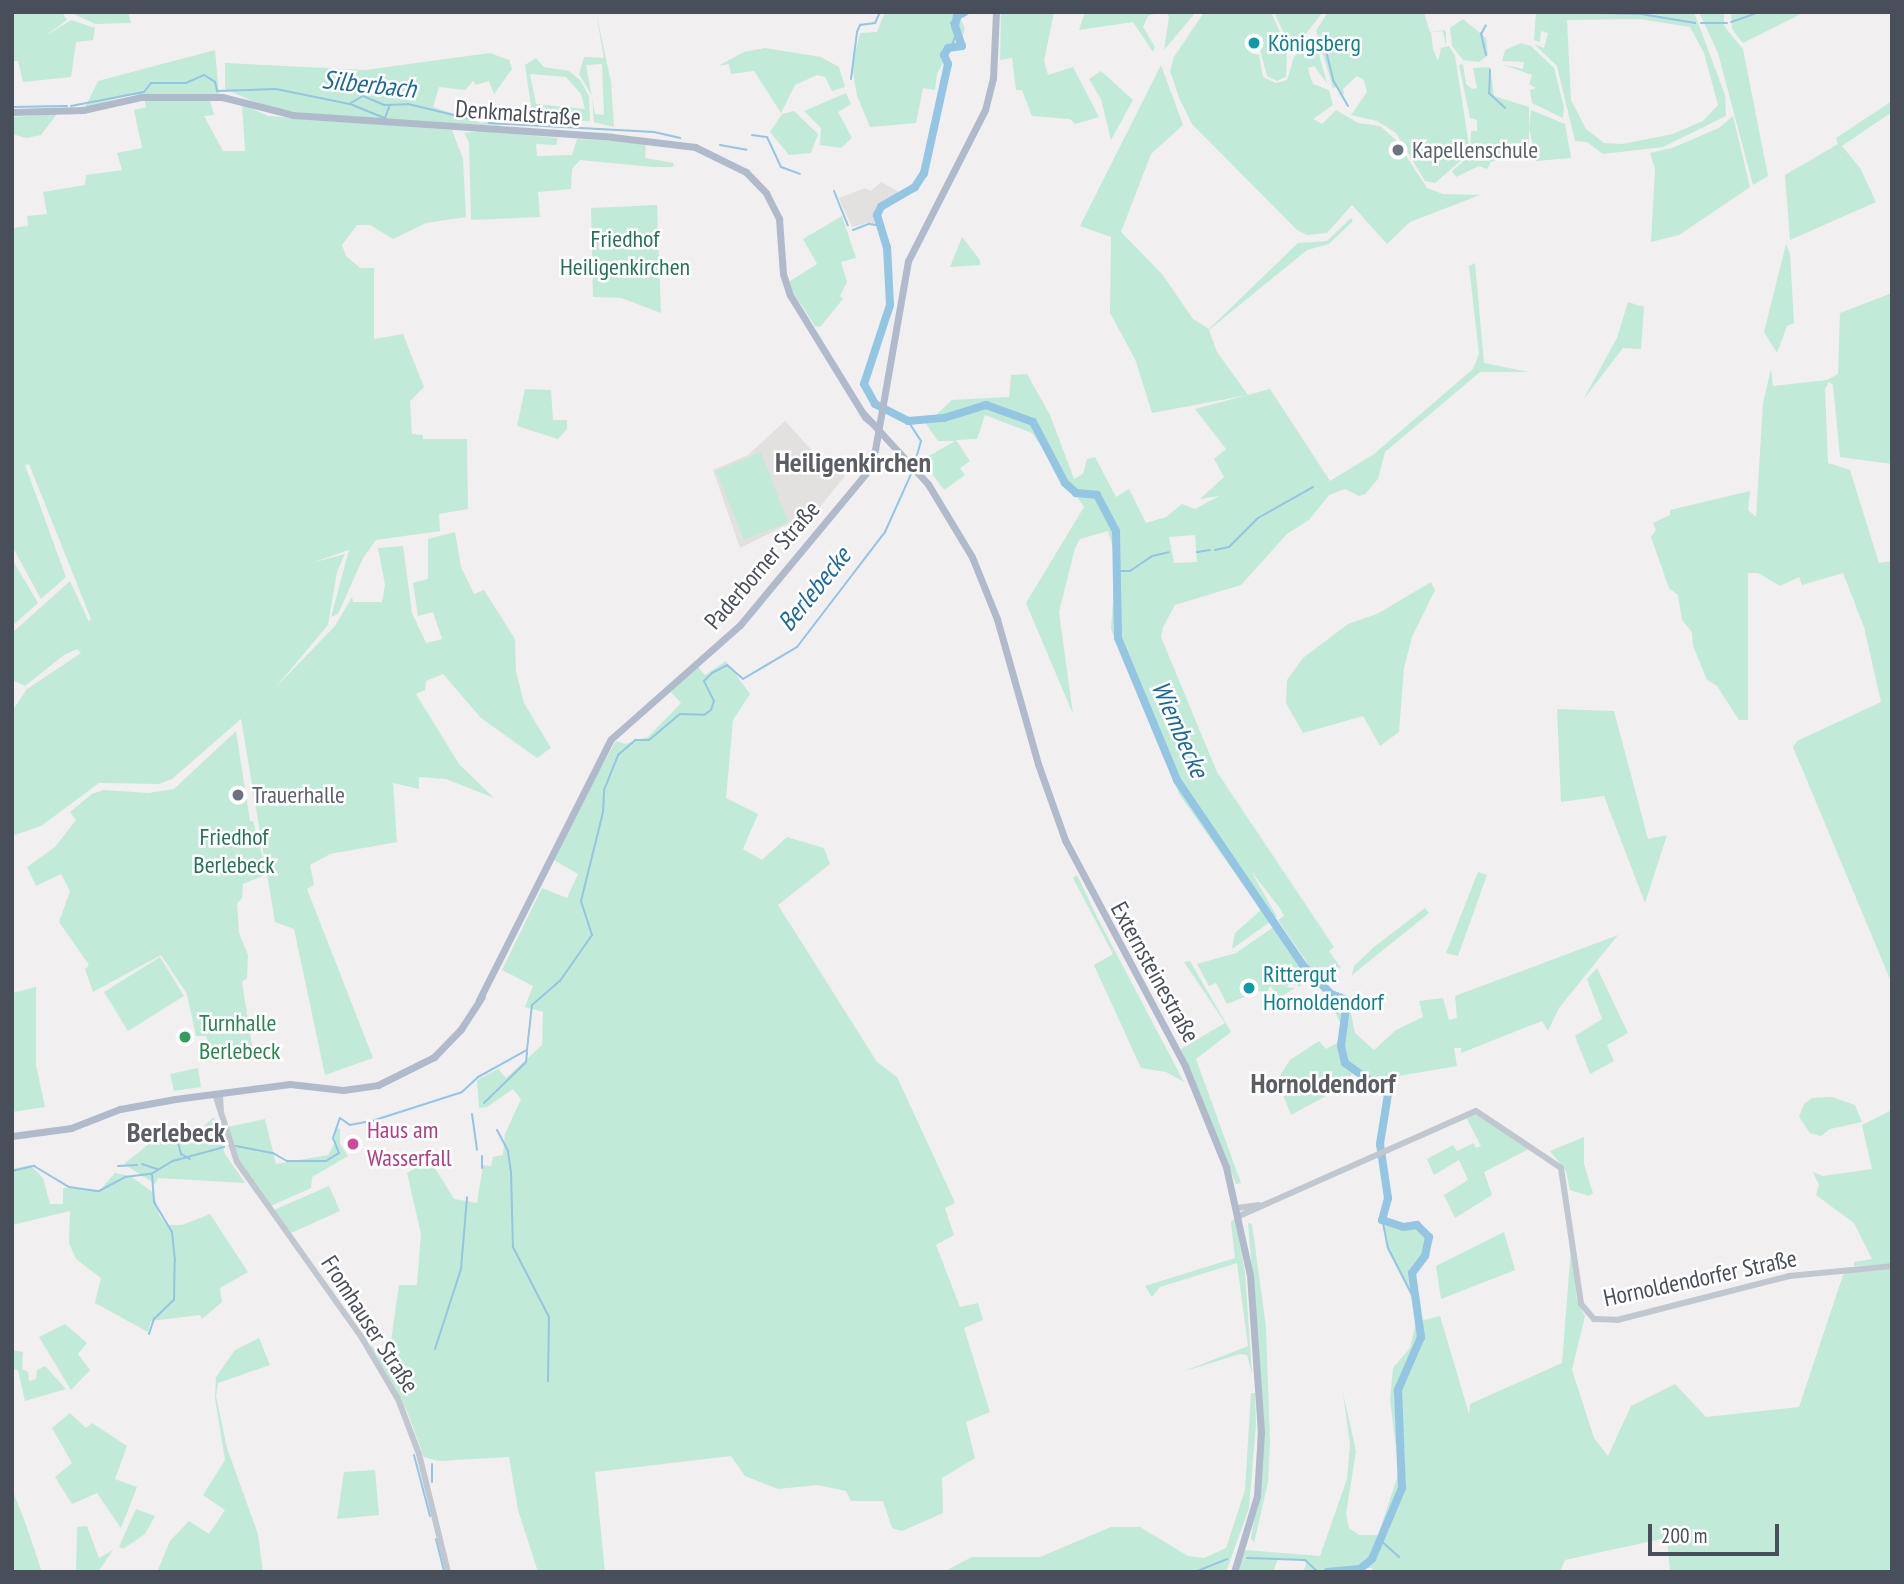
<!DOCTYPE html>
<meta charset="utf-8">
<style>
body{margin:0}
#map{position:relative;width:1904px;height:1584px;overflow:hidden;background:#f1efef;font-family:"PT Sans Narrow",sans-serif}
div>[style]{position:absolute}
.education>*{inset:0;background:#e2e1e0}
.green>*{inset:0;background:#c2ead8}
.stream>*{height:2px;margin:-1px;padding:0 1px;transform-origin:1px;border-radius:1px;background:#94c5e2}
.river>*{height:8px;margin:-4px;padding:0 4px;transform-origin:4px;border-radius:4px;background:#94c5e2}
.minor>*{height:6px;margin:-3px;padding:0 3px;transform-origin:3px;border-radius:3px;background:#c1c7cf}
.major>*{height:7px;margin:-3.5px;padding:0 3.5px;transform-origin:3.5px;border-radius:3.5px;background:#b1bacb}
.dots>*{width:19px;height:19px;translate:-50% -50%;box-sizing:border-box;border:4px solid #fff;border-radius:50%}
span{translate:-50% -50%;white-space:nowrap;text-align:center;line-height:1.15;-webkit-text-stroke:5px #fff;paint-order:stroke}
.culture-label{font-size:24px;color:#0d838f}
.left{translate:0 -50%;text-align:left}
.street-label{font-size:24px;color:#494f5a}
.worship-label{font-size:24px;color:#5b616d}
.park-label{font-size:24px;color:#217458}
.leisure-label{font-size:24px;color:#27864d}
.hotel-label{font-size:24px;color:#b23c85}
.water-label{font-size:26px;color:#1c6b9b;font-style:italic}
.quarter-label{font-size:28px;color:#5c5e63;font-weight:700}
.frame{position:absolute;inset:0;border:14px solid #494f5a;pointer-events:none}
.scale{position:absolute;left:1648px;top:1524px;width:131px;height:32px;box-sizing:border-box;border:4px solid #494f5a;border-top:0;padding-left:9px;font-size:21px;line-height:24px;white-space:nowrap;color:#494f5a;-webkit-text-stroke:5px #fff;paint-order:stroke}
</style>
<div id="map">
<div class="education">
<div style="clip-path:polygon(881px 182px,901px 193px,879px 208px,877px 226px,867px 223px,852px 227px,839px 198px,865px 188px,871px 191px)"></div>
<div style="clip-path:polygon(785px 421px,818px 457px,832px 462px,845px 476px,802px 529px,792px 522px,740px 548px,713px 470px,748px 455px)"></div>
</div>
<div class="green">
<div style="clip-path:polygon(12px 12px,62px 12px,67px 20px,44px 37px,71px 20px,95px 28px,93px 40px,76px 42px,71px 77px,23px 82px,18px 61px,12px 61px)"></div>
<div style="clip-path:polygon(69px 12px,128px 12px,131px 23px,96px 24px)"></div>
<div style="clip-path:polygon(evenodd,596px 12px,611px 82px,614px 127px,594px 122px,592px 96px,579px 74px,584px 57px,604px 58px,596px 12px,602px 64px,604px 115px,595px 114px,586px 65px,602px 64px)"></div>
<div style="clip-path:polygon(885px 12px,958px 12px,965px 29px,960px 44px,949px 51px,937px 74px,935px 90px,923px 88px,916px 123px,870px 127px,857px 96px,852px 66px,860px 33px,877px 32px)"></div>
<div style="clip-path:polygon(1001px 12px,1054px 12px,1044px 61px,1048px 75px,1073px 67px,1099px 117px,1075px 124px,1070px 119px,1032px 116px,1022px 90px,1016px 90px,1012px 58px,1000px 60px)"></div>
<div style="clip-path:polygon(1085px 12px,1160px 12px,1148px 16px,1143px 27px,1155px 47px,1153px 52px,1133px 22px,1079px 30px)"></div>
<div style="clip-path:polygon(1166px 12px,1196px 12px,1164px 50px,1169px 17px)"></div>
<div style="clip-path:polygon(1204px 12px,1271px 12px,1287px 48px,1286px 77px,1277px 81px,1267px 76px,1258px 42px,1246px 43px,1251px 53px,1259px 55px,1263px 77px,1276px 83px,1287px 80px,1294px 57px,1314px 37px,1327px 83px,1314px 66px,1308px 68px,1310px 76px,1313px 84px,1329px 90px,1333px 105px,1313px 119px,1322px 124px,1336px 110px,1358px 123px,1380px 126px,1395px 139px,1427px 188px,1443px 194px,1480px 195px,1410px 222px,1387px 244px,1352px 205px,1327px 233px,1307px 235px,1297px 230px,1192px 124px,1180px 100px,1170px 71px,1174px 57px)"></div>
<div style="clip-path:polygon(1274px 12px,1323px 12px,1292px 51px)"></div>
<div style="clip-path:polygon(1328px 12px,1424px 12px,1430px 32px,1444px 30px,1446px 32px,1446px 46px,1443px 31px,1431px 32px,1433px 49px,1438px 61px,1441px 48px,1449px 46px,1455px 56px,1469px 145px,1466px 156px,1435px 183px,1425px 181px,1396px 133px,1377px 121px,1351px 115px,1367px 92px,1364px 80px,1357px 76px,1343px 89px,1344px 94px,1337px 96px,1340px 94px,1337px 87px,1333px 88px,1316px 31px)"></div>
<div style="clip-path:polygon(evenodd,1536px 12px,1694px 12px,1725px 95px,1726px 116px,1663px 147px,1603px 154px,1587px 142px,1575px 141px,1557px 66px,1534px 44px,1544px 48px,1548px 33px,1541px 31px,1540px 42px,1534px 40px,1536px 12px,1640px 19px,1690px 27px,1704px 53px,1718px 105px,1703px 121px,1673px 134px,1622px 144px,1604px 143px,1586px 129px,1571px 100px,1567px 20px,1640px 19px)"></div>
<div style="clip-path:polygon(1699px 12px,1724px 12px,1724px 26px,1743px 49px,1768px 176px,1753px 185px,1718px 53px)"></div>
<div style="clip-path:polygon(1731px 12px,1805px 12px,1743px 43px,1732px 29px)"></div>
<div style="clip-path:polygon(1463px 19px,1486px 38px,1488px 55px,1479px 62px,1463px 60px,1452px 46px,1450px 28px)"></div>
<div style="clip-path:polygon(1521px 43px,1531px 46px,1554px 68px,1564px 107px,1563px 118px,1532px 103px,1530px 90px,1536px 88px,1529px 84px,1532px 75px,1501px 64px,1523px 69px,1524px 62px,1502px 61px,1505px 50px)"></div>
<div style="clip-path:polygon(765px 48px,821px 57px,839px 67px,845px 87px,832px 91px,825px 77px,817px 75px,795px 85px,781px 113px,754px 71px,731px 74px,729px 64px,718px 66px,744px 52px)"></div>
<div style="clip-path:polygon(215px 50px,219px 94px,128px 95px,85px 108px,98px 81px)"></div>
<div style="clip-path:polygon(490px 53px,509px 60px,512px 69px,494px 94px,489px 81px,476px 85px,473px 81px,465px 90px,439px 87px,433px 107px,481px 123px,502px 120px,500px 126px,318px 115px,269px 108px,225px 89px,225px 63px,365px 70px)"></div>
<div style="clip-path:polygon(evenodd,536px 58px,544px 67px,569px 71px,580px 80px,589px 96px,590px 121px,533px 120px,525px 65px,536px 58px,530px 74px,566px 77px,581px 94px,585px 109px,536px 104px,530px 74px)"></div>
<div style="clip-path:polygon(1463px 64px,1466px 84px,1472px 89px,1477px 88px,1473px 68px,1490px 67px,1494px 96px,1529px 107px,1529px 147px,1491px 162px,1487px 169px,1479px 166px,1456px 177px,1452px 171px,1470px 156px,1471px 131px,1477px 131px,1477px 120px,1470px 118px,1459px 65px)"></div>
<div style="clip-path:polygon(1161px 65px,1183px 125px,1151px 154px,1121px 232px,1162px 274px,1193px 319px,1209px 329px,1298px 243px,1327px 241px,1351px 218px,1353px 221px,1329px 244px,1307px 250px,1209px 330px,1217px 352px,1248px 395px,1152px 413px,1135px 359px,1110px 313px,1111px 237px,1080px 226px)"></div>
<div style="clip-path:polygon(1101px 71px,1133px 100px,1111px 140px,1101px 99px,1089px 79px)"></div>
<div style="clip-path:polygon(846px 93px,851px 104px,838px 112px,852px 138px,841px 148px,820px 145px,821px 128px,804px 111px)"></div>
<div style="clip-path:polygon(144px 99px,210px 100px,214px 115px,204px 116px,223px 151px,245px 151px,242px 104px,268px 116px,452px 130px,463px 159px,466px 217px,426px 223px,393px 239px,370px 225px,357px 225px,342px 245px,346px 256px,360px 268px,374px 268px,374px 339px,403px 334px,424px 387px,410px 401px,412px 434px,423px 435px,423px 439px,467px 439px,468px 509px,439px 514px,440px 531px,376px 540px,363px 558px,338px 614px,331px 617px,349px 550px,311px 563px,345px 554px,337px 572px,328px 625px,275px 688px,335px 626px,352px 597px,353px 602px,382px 602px,385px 585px,378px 548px,403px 546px,412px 613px,426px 643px,442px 639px,433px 612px,418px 616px,413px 583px,428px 579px,428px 539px,455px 532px,461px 567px,474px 594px,484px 590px,515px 639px,516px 671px,524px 703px,551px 748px,537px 758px,481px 718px,443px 674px,426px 681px,425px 690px,416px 694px,459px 764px,494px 798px,446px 779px,419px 777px,419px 789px,393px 783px,397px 842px,330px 854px,310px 865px,314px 885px,307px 889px,373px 1058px,325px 1075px,294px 929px,275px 922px,241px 719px,172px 779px,159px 784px,99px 783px,41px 826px,12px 836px,12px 711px,27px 689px,81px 653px,77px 649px,64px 655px,25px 686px,12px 680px,12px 633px,70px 581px,89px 622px,91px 619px,29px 464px,25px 465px,66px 577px,41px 599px,12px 546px,12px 228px,28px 226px,27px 216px,47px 214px,43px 192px,85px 185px,86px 175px,122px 170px,117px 153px,142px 148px,134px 110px,146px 107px)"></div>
<div style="clip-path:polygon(1892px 101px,1892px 112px,1842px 146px,1860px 168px,1876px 202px,1790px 240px,1785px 175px,1838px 144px,1836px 138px)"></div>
<div style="clip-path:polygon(1531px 110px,1565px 124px,1571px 158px,1536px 161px,1529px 128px)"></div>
<div style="clip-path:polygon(794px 111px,818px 134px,811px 153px,789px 155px,770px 132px,782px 114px)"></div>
<div style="clip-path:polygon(57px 114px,41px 135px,26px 138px,12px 134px,12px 117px)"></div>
<div style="clip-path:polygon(1733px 116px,1750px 187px,1679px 235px,1651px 242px,1655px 169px,1650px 153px,1672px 148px,1719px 128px)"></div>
<div style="clip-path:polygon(479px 131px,558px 138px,556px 145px,536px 144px,537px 156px,572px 155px,577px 139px,646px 142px,645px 158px,674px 163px,673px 167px,653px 167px,580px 160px,572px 169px,571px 189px,538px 192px,540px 217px,471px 220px,469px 142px,464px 133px)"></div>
<div style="clip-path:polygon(657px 205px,661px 313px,621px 298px,593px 297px,591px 208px)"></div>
<div style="clip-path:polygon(842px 216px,856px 258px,841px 262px,847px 282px,840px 296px,843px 299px,820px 327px,815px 326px,787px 283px,817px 264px,803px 239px)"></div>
<div style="clip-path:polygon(962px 237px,980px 260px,980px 265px,950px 267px)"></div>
<div style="clip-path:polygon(1786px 244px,1790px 254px,1794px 323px,1787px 326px,1777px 353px,1764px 332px)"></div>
<div style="clip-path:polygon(evenodd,1475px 263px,1484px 363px,1528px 372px,1480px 372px,1385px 452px,1378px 479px,1365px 494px,1359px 496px,1345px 489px,1329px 495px,1309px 520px,1287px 534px,1241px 585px,1175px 605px,1163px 627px,1161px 637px,1217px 772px,1334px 947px,1329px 951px,1341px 968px,1321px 983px,1278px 920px,1284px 916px,1279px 907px,1251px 871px,1277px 917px,1232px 949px,1235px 933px,1261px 910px,1179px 794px,1111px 629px,1116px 558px,1108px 531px,1080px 539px,1075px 548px,1059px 612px,1073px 714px,1026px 603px,1084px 507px,1032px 433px,985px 415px,977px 439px,956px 440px,970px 461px,960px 468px,965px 475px,944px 490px,922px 460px,955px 441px,938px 441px,922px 418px,933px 418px,952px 400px,1009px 397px,1011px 375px,1027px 374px,1050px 415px,1074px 479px,1083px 474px,1087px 459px,1095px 457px,1116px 497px,1129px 489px,1146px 523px,1166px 517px,1182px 504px,1195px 509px,1219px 496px,1200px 499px,1224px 477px,1214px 459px,1226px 449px,1195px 409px,1270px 389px,1330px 481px,1374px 454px,1473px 369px,1479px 354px,1469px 266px,1475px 263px,1195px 535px,1197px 562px,1174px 563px,1169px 537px,1195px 535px)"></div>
<div style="clip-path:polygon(1892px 293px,1892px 464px,1840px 457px,1833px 385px,1829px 382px,1825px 389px,1828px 463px,1850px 470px,1879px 563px,1892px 561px,1892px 984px,1793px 747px,1797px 741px,1881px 702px,1864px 627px,1843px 573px,1802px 585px,1799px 577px,1780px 586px,1758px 573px,1748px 573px,1748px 720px,1739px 720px,1717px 686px,1707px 680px,1693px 646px,1692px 632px,1682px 620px,1678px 595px,1669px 588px,1651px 537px,1656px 530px,1653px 523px,1670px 515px,1670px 510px,1750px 491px,1748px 510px,1756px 517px,1763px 403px,1771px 369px,1773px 386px,1827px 380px,1838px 374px,1840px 313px)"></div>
<div style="clip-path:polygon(1628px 302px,1644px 307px,1641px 349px,1623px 348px,1583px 400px,1617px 338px)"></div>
<div style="clip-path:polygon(525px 389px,551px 390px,553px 420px,567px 420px,567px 429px,558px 439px,517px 426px)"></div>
<div style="clip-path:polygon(761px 452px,788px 522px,744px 540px,716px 471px)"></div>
<div style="clip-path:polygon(12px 559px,38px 603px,12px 626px)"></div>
<div style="clip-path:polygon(1431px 582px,1435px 590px,1412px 637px,1404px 668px,1399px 732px,1380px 746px,1363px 716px,1303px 733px,1286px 703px,1287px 680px,1303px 658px,1348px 624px,1377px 614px)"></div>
<div style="clip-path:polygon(726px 661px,750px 694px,733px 720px,726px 798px,758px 814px,743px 849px,762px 860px,787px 837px,824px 848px,830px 864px,778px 905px,877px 1062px,897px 1077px,952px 1196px,955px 1203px,945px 1208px,954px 1235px,936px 1245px,960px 1307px,978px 1303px,983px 1320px,964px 1328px,990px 1412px,966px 1422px,975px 1458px,942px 1478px,943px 1513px,902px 1531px,892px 1528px,883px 1501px,851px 1501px,846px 1491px,817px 1485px,778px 1489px,745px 1476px,731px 1456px,595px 1472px,605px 1572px,538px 1572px,518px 1510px,509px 1457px,438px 1461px,424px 1457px,407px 1411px,368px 1342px,388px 1362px,399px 1285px,417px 1285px,421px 1234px,407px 1173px,430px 1160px,454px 1199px,477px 1203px,483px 1165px,491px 1166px,493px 1157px,503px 1155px,505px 1134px,521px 1099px,513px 1089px,487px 1107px,479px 1108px,477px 1080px,498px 1069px,506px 1078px,542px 1045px,543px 1012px,525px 1007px,533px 986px,502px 970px,542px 888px,567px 898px,578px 874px,554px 860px,592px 783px,616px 741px,625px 744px,648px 737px,681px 703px,669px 690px,697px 666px,705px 675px)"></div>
<div style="clip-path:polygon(1557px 709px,1614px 711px,1648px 839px,1667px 835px,1645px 903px,1604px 796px,1561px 802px)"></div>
<div style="clip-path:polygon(236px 731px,250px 821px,253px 821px,267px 874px,243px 884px,242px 898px,237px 904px,239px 933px,248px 955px,247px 978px,242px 982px,254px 1058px,216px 1060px,206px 1036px,196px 1036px,187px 994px,161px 955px,93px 992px,85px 969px,89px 965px,59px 922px,70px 891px,61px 874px,36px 886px,27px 867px,55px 847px,76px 820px,70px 812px,92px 794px,104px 790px,148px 793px,174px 789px)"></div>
<div style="clip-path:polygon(1478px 872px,1487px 875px,1458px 956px,1446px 953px)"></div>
<div style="clip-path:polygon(1077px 875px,1097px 917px,1184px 1082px,1166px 1072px,1141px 1068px,1094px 965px,1113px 954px,1073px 878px)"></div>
<div style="clip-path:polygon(1425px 908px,1429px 913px,1352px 975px,1354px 966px,1374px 947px)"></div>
<div style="clip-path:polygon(1278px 924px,1319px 986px,1307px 979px,1299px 987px,1294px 981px,1286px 987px,1295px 988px,1280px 997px,1270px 986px,1267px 993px,1259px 991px,1227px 1004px,1216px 983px,1209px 986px,1197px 964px,1236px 953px)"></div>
<div style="clip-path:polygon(1618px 935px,1559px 1008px,1548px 1031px,1542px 1021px,1461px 1053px,1461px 1048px,1454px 1048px,1457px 1066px,1387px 1078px,1376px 1086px,1353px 1073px,1337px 1090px,1291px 1115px,1277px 1080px,1290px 1060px,1319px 1041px,1326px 1049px,1337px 1043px,1342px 1026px,1332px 1006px,1342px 1000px,1349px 1004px,1355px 1033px,1374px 1050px,1396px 1030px,1423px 1017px,1419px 1001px,1443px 998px,1449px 1020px,1457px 1018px,1455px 996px)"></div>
<div style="clip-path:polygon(160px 957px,184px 996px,128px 1031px,104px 992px)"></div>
<div style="clip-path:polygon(1190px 961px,1231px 1032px,1196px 1059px,1241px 1183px,1236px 1184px,1181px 1049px,1225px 1023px,1184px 962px)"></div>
<div style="clip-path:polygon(1597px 968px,1628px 1033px,1607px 1045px,1614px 1061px,1590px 1074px,1575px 1036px,1602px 1019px,1587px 979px)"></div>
<div style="clip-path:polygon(36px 987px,36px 1065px,45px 1107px,12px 1112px,12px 993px)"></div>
<div style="clip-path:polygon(198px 1068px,201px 1087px,174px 1091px,170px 1074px)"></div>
<div style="clip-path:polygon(1832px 1097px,1855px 1105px,1862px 1122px,1830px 1129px,1821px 1136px,1810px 1133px,1799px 1117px,1804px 1104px,1812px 1098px)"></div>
<div style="clip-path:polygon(1892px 1110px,1892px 1264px,1854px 1266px,1854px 1262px,1872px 1259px,1854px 1223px,1816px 1195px,1819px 1185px,1813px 1172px,1823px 1176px,1872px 1169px,1862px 1125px)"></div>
<div style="clip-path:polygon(1475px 1114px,1531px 1148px,1484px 1172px,1492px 1195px,1455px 1218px,1444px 1195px,1468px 1180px,1459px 1160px,1434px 1175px,1427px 1159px,1453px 1145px,1457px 1151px,1474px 1143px,1476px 1148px,1481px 1146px,1466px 1117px)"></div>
<div style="clip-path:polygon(214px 1117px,225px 1154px,245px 1183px,158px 1178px,155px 1184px,124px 1164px,170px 1127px,179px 1126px,186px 1144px,207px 1140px,205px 1125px)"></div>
<div style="clip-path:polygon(265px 1119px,276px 1164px,328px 1155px,335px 1142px,335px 1128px,340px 1129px,340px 1144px,348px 1156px,312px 1177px,311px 1188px,271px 1206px,238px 1159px,227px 1127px)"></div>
<div style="clip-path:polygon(1584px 1137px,1584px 1164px,1593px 1193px,1589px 1196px,1570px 1190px,1566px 1171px,1550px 1151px)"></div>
<div style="clip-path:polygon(30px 1165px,43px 1178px,50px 1204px,63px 1204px,63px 1188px,100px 1190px,115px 1173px,130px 1176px,154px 1193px,159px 1215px,167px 1225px,182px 1225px,210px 1214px,248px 1272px,220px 1288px,222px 1302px,202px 1319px,200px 1315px,151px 1321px,148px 1332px,95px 1303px,101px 1278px,76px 1259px,69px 1243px,70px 1211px,12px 1225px,12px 1169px)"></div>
<div style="clip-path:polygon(329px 1186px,340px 1211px,291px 1233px,274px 1210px)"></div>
<div style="clip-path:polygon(1235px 1218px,1245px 1272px,1252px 1374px,1247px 1355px,1240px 1354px,1182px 1372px,1248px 1346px,1237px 1263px,1160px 1287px,1152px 1297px,1145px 1286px,1235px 1258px,1231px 1222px)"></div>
<div style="clip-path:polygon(1248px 1223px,1252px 1224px,1266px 1327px,1270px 1442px,1268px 1482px,1254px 1543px,1251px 1538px,1257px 1501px,1258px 1348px)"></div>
<div style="clip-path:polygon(1384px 1224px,1422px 1228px,1428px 1234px,1424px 1255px,1410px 1273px,1415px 1279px,1411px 1293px,1388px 1248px)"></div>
<div style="clip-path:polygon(1504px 1232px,1515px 1270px,1441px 1299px,1436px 1266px)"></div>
<div style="clip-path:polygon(1571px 1248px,1577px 1301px,1585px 1316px,1572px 1370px,1594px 1438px,1608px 1456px,1631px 1406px,1675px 1384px,1706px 1417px,1799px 1407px,1844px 1272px,1892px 1268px,1892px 1572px,1670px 1572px,1667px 1540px,1661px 1539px,1565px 1560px,1560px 1572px,1373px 1572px,1372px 1568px,1303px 1572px,1307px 1562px,1285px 1558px,1278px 1559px,1273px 1572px,1236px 1572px,1245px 1550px,1320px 1556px,1347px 1479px,1350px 1444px,1343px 1393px,1356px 1451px,1346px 1514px,1349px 1528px,1359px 1535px,1378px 1535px,1399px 1472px,1390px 1400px,1393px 1368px,1410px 1348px,1416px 1322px,1440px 1316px,1469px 1414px,1470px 1404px,1562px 1363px)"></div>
<div style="clip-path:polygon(65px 1324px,87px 1343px,78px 1354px,90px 1370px,71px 1390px,39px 1337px)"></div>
<div style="clip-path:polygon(259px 1338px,270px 1365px,218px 1383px,216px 1396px,227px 1448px,258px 1534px,263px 1572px,157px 1572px,170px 1541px,189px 1521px,209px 1534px,225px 1510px,203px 1495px,225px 1460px,215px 1398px,216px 1377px,235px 1350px)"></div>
<div style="clip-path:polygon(12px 1350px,23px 1352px,22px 1369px,28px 1372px,29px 1381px,36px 1379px,37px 1370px,45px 1366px,66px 1389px,25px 1401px,18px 1370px,12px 1369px)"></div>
<div style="clip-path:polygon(1251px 1393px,1255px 1393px,1256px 1424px,1249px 1508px,1226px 1572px,943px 1572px,972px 1557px,1040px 1557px,1111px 1527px,1140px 1527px,1188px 1556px,1204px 1558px,1226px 1548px,1245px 1490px)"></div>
<div style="clip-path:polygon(70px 1413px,86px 1428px,92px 1423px,127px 1446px,115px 1479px,137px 1487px,121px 1528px,97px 1493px,72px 1504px,55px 1477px,72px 1463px,52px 1428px)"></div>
<div style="clip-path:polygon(375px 1470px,379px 1515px,337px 1519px,344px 1472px)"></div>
<div style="clip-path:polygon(12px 1489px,25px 1522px,42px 1572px,12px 1572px)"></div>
<div style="clip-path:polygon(136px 1509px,155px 1516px,145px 1534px,123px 1549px,119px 1547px)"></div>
<div style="clip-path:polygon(87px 1526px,99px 1558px,113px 1550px,98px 1572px,76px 1572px,77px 1527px)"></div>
</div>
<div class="stream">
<div style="left:1557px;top:12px;width:84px;rotate:1.4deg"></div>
<div style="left:1641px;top:14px;width:55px;rotate:9.5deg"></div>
<div style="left:1731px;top:22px;width:31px;rotate:-19deg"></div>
<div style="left:1701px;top:23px;width:26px"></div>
<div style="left:956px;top:28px;width:7px;rotate:-135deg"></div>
<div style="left:951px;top:23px;width:9px;rotate:-49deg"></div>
<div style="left:1324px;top:43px;width:38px;rotate:76deg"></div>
<div style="left:1333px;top:80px;width:30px;rotate:60deg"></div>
<div style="left:951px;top:47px;width:16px;rotate:-68deg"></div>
<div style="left:944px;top:55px;width:16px;rotate:83deg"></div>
<div style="left:1486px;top:55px;width:22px;rotate:-103deg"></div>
<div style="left:1481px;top:34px;width:10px;rotate:-61deg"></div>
<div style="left:1490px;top:70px;width:23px;rotate:92deg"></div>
<div style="left:1489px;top:93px;width:22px;rotate:43deg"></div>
<div style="left:851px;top:79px;width:47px;rotate:-82.7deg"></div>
<div style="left:857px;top:32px;width:8px;rotate:-67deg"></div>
<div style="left:860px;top:25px;width:15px;rotate:-8deg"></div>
<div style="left:875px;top:23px;width:12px;rotate:-66deg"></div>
<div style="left:350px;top:104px;width:38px;rotate:22deg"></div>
<div style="left:385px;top:118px;width:12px;rotate:-70deg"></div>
<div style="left:71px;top:106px;width:74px;rotate:-10.9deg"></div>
<div style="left:144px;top:92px;width:11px;rotate:-52deg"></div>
<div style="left:151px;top:83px;width:35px"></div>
<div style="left:186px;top:83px;width:20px;rotate:-24deg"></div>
<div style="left:204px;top:75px;width:13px;rotate:32deg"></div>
<div style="left:215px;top:82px;width:9px;rotate:77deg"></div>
<div style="left:217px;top:91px;width:59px;rotate:-1.9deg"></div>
<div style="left:276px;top:89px;width:75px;rotate:11.6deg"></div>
<div style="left:349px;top:104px;width:16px;rotate:-30deg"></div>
<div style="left:363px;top:96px;width:23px;rotate:23deg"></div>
<div style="left:384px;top:105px;width:24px;rotate:-2deg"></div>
<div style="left:408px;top:104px;width:64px;rotate:13.6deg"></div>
<div style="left:12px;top:107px;width:55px;rotate:-1deg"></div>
<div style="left:489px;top:123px;width:165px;rotate:3.1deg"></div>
<div style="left:654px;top:132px;width:27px;rotate:13deg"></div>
<div style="left:752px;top:135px;width:15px;rotate:8deg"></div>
<div style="left:767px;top:137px;width:33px;rotate:65deg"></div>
<div style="left:781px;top:167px;width:20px;rotate:20deg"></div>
<div style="left:720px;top:145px;width:27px;rotate:10deg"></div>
<div style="left:834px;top:191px;width:37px;rotate:68deg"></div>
<div style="left:853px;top:230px;width:17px;rotate:-21deg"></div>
<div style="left:869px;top:224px;width:12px;rotate:9deg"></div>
<div style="left:908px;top:421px;width:24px;rotate:57deg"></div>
<div style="left:921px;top:441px;width:26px;rotate:106deg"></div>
<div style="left:1215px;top:550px;width:14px;rotate:-12deg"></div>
<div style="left:1229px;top:547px;width:41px;rotate:-45deg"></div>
<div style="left:1258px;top:518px;width:63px;rotate:-29.4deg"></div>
<div style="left:1197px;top:552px;width:13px;rotate:-9deg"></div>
<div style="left:1119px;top:571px;width:11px"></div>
<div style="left:1130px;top:571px;width:27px;rotate:-34deg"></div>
<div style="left:1152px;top:556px;width:17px;rotate:-13deg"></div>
<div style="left:484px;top:1103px;width:59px;rotate:-44.3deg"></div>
<div style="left:526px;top:1062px;width:10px;rotate:-84deg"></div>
<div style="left:472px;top:1114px;width:36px;rotate:82deg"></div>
<div style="left:497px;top:1130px;width:24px;rotate:62deg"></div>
<div style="left:508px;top:1151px;width:21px;rotate:82deg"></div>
<div style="left:511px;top:1172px;width:75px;rotate:88.5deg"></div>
<div style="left:513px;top:1247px;width:79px;rotate:62.8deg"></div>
<div style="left:549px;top:1317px;width:64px;rotate:90.9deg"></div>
<div style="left:176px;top:1136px;width:19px;rotate:74deg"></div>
<div style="left:181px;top:1154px;width:10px;rotate:29deg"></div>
<div style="left:236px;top:1146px;width:38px;rotate:11deg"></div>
<div style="left:273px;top:1153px;width:16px;rotate:30deg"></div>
<div style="left:287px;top:1161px;width:39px"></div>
<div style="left:326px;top:1161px;width:15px;rotate:-32deg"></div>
<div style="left:339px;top:1153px;width:16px;rotate:-112deg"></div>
<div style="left:333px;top:1138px;width:21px;rotate:-71deg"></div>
<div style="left:340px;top:1118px;width:12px;rotate:35deg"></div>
<div style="left:350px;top:1125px;width:25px;rotate:-11deg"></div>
<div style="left:375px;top:1120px;width:91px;rotate:-17.8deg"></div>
<div style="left:462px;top:1092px;width:22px;rotate:-43deg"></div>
<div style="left:478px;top:1077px;width:56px;rotate:-28.9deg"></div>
<div style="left:527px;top:1050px;width:45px;rotate:-83.7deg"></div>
<div style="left:532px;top:1005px;width:37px;rotate:-41deg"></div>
<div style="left:560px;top:981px;width:56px;rotate:-55.2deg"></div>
<div style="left:592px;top:935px;width:36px;rotate:-108deg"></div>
<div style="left:581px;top:901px;width:92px;rotate:-76.1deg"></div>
<div style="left:603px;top:812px;width:22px;rotate:-87deg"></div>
<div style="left:604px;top:790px;width:38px;rotate:-68deg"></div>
<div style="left:618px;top:755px;width:23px;rotate:-41deg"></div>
<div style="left:635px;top:740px;width:14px"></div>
<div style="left:649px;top:740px;width:40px;rotate:-40deg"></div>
<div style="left:680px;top:714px;width:24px;rotate:2deg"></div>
<div style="left:704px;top:715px;width:9px;rotate:-36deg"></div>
<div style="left:711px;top:710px;width:9px;rotate:-72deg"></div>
<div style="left:714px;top:701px;width:22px;rotate:-117deg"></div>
<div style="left:704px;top:681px;width:11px;rotate:-45deg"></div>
<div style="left:712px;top:673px;width:17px;rotate:-28deg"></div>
<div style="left:727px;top:665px;width:21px;rotate:41deg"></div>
<div style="left:743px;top:679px;width:63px;rotate:-30.7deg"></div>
<div style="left:797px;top:647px;width:145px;rotate:-52.6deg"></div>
<div style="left:885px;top:532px;width:66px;rotate:-65.8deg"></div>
<div style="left:142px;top:1164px;width:16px;rotate:18deg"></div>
<div style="left:118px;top:1166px;width:19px;rotate:-3deg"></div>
<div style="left:482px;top:1168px;width:12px;rotate:-90deg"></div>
<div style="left:12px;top:1171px;width:23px;rotate:-13deg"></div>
<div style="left:34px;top:1166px;width:41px;rotate:31deg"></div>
<div style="left:69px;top:1187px;width:30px;rotate:8deg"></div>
<div style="left:99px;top:1191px;width:30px;rotate:-28deg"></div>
<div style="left:125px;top:1177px;width:26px;rotate:-7deg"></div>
<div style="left:151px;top:1174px;width:26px;rotate:-31deg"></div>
<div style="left:173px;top:1161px;width:53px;rotate:-15.4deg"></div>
<div style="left:1383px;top:1223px;width:25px;rotate:79deg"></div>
<div style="left:1388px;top:1248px;width:53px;rotate:62.9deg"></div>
<div style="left:149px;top:1334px;width:16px;rotate:-72deg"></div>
<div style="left:154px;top:1319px;width:28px;rotate:-44deg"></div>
<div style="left:174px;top:1300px;width:39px;rotate:-89deg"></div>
<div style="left:175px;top:1261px;width:29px;rotate:-96deg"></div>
<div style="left:172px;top:1232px;width:35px;rotate:-121deg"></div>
<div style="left:154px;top:1202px;width:27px;rotate:-94deg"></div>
<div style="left:435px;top:1349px;width:84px;rotate:-72deg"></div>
<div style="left:461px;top:1269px;width:72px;rotate:-85.2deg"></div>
<div style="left:414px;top:1455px;width:63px;rotate:75.3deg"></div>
<div style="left:432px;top:1482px;width:18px;rotate:-90deg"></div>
<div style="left:436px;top:1539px;width:34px;rotate:76deg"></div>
<div style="left:1379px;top:1539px;width:27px;rotate:42deg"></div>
<div style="left:1247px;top:1558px;width:58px;rotate:2deg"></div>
<div style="left:1305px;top:1560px;width:18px;rotate:43deg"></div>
<div style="left:1195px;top:1572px;width:35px;rotate:-22deg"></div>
</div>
<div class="river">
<div style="left:965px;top:12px;width:9px;rotate:153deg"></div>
<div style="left:957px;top:16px;width:10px;rotate:101deg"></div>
<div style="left:955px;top:26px;width:21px;rotate:71deg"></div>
<div style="left:962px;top:46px;width:14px;rotate:172deg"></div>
<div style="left:948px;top:48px;width:8px;rotate:120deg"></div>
<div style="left:944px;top:55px;width:10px;rotate:66deg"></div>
<div style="left:948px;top:64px;width:112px;rotate:102.4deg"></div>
<div style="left:924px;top:173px;width:17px;rotate:123deg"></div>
<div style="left:915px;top:187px;width:39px;rotate:150deg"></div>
<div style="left:881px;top:207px;width:9px;rotate:117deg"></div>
<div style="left:877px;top:215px;width:34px;rotate:73deg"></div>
<div style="left:887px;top:247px;width:58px;rotate:87deg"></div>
<div style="left:890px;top:305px;width:83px;rotate:108.2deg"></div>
<div style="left:864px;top:384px;width:23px;rotate:61deg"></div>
<div style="left:875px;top:404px;width:37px;rotate:27deg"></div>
<div style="left:908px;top:421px;width:36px;rotate:-5deg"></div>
<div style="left:944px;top:418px;width:44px;rotate:-17.2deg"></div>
<div style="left:986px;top:405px;width:50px;rotate:19.9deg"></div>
<div style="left:1033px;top:422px;width:69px;rotate:62.3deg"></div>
<div style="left:1065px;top:483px;width:15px;rotate:42deg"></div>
<div style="left:1076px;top:493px;width:21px;rotate:5deg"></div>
<div style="left:1097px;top:495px;width:41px;rotate:62.2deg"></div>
<div style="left:1116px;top:531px;width:107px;rotate:88.9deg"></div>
<div style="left:1118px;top:638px;width:154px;rotate:67.4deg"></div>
<div style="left:1177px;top:780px;width:222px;rotate:55.8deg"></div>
<div style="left:1302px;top:964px;width:42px;rotate:46deg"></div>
<div style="left:1331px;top:994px;width:17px;rotate:21deg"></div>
<div style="left:1347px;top:1000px;width:46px;rotate:97.4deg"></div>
<div style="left:1341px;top:1046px;width:17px;rotate:77deg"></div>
<div style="left:1345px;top:1063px;width:53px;rotate:35.8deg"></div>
<div style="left:1388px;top:1094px;width:51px;rotate:99.1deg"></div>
<div style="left:1380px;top:1144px;width:55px;rotate:81.6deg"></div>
<div style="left:1388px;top:1198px;width:23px;rotate:105deg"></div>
<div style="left:1382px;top:1220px;width:22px;rotate:18deg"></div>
<div style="left:1403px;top:1227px;width:14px;rotate:-8deg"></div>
<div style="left:1417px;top:1225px;width:17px;rotate:45deg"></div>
<div style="left:1429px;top:1237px;width:19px;rotate:102deg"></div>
<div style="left:1425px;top:1256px;width:21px;rotate:127deg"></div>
<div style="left:1412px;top:1273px;width:65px;rotate:82deg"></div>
<div style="left:1421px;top:1337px;width:58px;rotate:113.5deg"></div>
<div style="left:1398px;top:1390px;width:98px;rotate:87.7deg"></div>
<div style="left:1402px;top:1488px;width:77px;rotate:112.9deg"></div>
<div style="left:1372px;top:1559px;width:16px;rotate:140deg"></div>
<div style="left:1360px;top:1569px;width:33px;rotate:175deg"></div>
</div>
<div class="minor">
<div style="left:215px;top:1094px;width:71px;rotate:72.1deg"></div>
<div style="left:237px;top:1162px;width:216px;rotate:54.6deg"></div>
<div style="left:362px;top:1338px;width:71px;rotate:59.5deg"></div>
<div style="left:398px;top:1399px;width:59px;rotate:69.1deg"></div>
<div style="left:419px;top:1454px;width:122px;rotate:76.2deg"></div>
<div style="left:220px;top:1094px;width:19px;rotate:87deg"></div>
<div style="left:1237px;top:1208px;width:22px;rotate:-8deg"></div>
<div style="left:1239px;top:1216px;width:259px;rotate:-23.9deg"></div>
<div style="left:1476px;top:1111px;width:102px;rotate:33.8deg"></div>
<div style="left:1561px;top:1168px;width:137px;rotate:81.6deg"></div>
<div style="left:1581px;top:1304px;width:20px;rotate:49deg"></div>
<div style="left:1594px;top:1319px;width:23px;rotate:2deg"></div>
<div style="left:1617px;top:1320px;width:178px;rotate:-14.3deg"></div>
<div style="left:1789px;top:1276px;width:103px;rotate:-5.5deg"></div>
</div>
<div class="major">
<div style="left:12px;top:112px;width:71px;rotate:-1.6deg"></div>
<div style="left:83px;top:110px;width:59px;rotate:-12.6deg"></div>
<div style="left:141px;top:97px;width:81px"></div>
<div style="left:222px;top:97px;width:73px;rotate:14.2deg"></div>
<div style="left:293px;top:115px;width:320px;rotate:3.9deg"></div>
<div style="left:612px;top:137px;width:84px;rotate:6.9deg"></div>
<div style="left:695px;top:147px;width:57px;rotate:26.1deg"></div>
<div style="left:746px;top:172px;width:29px;rotate:46deg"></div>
<div style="left:766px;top:193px;width:29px;rotate:63deg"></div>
<div style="left:779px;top:219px;width:55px;rotate:85.8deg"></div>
<div style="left:783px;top:274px;width:22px;rotate:72deg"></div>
<div style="left:790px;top:295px;width:143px;rotate:58.4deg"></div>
<div style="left:865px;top:417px;width:17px;rotate:40deg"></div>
<div style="left:862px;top:412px;width:98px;rotate:47.5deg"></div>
<div style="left:928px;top:484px;width:85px;rotate:58.9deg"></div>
<div style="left:972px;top:557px;width:67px;rotate:68deg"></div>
<div style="left:997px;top:619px;width:151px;rotate:74.2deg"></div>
<div style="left:1038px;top:764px;width:81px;rotate:70.4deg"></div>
<div style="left:1065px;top:840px;width:256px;rotate:62deg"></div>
<div style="left:1185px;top:1066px;width:109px;rotate:67.9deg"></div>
<div style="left:1226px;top:1167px;width:111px;rotate:77.5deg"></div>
<div style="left:1250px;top:1275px;width:157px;rotate:86deg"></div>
<div style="left:1261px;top:1432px;width:64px;rotate:93.6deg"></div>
<div style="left:1257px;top:1496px;width:79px;rotate:106.8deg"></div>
<div style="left:479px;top:1000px;width:292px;rotate:-63.2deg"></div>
<div style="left:611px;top:739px;width:172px;rotate:-41.5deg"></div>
<div style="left:740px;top:625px;width:200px;rotate:-50.3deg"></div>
<div style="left:868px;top:471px;width:22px;rotate:-72deg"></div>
<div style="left:875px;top:450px;width:192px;rotate:-80.1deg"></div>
<div style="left:908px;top:261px;width:169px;rotate:-63deg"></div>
<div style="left:985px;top:110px;width:33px;rotate:-76deg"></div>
<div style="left:993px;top:78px;width:66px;rotate:-87.4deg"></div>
<div style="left:12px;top:1136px;width:60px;rotate:-7.7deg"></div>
<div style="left:71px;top:1128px;width:53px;rotate:-21.2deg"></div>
<div style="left:120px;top:1109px;width:56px;rotate:-10.3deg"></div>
<div style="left:175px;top:1099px;width:116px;rotate:-7.4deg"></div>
<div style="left:290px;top:1084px;width:53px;rotate:6.5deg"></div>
<div style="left:343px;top:1090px;width:35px;rotate:-8deg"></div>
<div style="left:378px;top:1085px;width:63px;rotate:-26.6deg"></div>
<div style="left:434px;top:1057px;width:39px;rotate:-46deg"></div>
<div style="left:461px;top:1029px;width:38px;rotate:-57deg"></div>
</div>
<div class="dots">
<div style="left:1254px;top:43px;background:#0f9aa8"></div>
<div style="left:1398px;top:150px;background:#6b7280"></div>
<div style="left:238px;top:795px;background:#6b7280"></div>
<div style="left:1249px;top:988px;background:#0f9aa8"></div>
<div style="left:185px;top:1037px;background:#2e9e5b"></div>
<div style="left:353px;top:1144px;background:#d1479c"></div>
</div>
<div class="culture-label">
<span class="left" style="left:1268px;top:43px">Königsberg</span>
<span class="left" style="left:1263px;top:988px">Rittergut<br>Hornoldendorf</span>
</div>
<div class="street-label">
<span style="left:518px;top:113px;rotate:4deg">Denkmalstraße</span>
<span style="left:762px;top:565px;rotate:-49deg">Paderborner Straße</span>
<span style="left:1155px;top:972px;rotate:61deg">Externsteinestraße</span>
<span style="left:1700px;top:1278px;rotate:-12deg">Hornoldendorfer Straße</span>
<span style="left:370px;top:1324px;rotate:57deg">Fromhauser Straße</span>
</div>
<div class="worship-label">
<span class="left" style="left:1412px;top:150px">Kapellenschule</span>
<span class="left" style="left:252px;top:795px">Trauerhalle</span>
</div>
<div class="park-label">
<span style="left:625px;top:253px">Friedhof<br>Heiligenkirchen</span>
<span style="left:234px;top:851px">Friedhof<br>Berlebeck</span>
</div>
<div class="leisure-label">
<span class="left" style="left:199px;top:1037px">Turnhalle<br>Berlebeck</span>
</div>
<div class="hotel-label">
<span class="left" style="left:367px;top:1144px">Haus am<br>Wasserfall</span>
</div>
<div class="water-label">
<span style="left:369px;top:84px;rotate:6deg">Silberbach</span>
<span style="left:814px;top:589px;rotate:-51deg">Berlebecke</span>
<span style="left:1180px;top:729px;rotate:66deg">Wiembecke</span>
</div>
<div class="quarter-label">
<span style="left:853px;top:462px">Heiligenkirchen</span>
<span style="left:1323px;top:1083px">Hornoldendorf</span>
<span style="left:176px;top:1132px">Berlebeck</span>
</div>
<div class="frame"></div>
<div class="scale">200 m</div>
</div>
